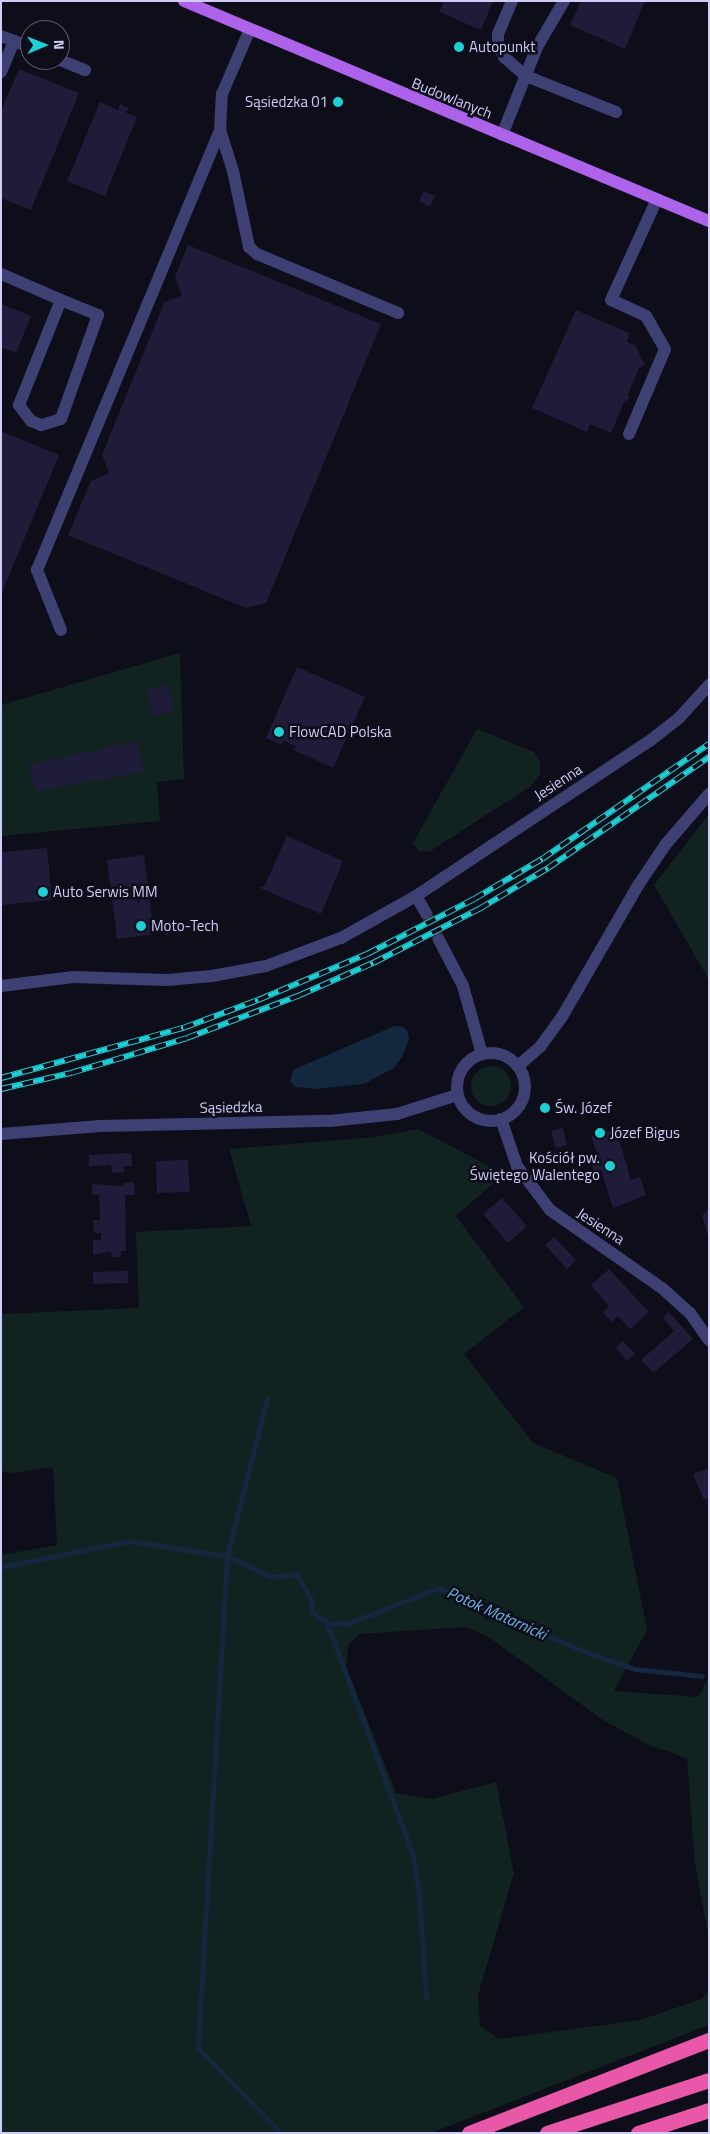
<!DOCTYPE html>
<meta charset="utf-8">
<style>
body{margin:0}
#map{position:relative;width:710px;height:2134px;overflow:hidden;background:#0e0d1a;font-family:"Titillium Web",sans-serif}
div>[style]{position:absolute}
.green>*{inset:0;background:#112321}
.round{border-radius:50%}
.water>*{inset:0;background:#13273e}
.stream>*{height:5px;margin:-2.5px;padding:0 2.5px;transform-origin:2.5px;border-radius:2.5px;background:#13273e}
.building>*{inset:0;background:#1f1c39}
.minor-tunnel>*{height:12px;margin-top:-6px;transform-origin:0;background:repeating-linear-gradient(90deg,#2b2a3b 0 12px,transparent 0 18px)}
.minor>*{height:12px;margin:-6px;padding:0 6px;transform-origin:6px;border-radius:6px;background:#3e4073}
.minor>.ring{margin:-6px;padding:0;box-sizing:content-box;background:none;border:12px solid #3e4073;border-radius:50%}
.major>*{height:12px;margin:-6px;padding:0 6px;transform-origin:6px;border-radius:6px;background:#ad62ea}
.highway>*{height:15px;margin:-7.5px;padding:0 7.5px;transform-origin:7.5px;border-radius:7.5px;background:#e958a8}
.rail>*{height:5.5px;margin-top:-2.75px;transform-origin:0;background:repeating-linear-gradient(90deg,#0e0d1a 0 11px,#1cd0d5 0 22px);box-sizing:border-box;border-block:1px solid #1cd0d5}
.dots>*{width:14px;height:14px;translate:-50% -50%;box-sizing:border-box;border:2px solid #0e0d1a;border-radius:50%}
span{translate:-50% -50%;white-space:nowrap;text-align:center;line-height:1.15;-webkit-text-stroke:5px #0e0d1a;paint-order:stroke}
.poi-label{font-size:15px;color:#cfcdf8}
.left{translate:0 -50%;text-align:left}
.right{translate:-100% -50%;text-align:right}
.street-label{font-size:15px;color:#cfcdf8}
.water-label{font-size:16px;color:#69b8eb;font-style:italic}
.frame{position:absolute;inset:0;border:2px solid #cfcdf8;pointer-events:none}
.north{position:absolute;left:20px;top:20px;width:50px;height:50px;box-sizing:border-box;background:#0e0d1a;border:1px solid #5b5a73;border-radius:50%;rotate:89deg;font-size:14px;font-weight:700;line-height:20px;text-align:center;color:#cfcdf8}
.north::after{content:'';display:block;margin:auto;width:18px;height:22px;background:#1cd0d5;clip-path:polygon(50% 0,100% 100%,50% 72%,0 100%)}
</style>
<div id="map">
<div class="green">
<div style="clip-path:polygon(180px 653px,184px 779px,157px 782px,160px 821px,1px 836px,1px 705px)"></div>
<div style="clip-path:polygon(477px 729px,534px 752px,540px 761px,540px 774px,531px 786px,429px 852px,419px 851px,413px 843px)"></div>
<div style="clip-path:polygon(709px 814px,709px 980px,654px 885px)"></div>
<div class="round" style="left:471px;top:1066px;width:40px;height:40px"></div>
<div style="clip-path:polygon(418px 1129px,504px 1174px,456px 1216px,524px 1307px,464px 1354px,533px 1443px,617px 1478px,647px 1630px,614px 1691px,698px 1697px,709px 1677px,709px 1939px,695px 1864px,687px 1758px,649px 1745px,603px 1720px,490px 1638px,466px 1627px,359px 1634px,348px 1645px,346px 1666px,396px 1793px,432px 1799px,496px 1782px,514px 1873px,478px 1995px,480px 2026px,499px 2039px,640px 2020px,702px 1999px,709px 1990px,709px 2025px,431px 2133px,1px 2133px,1px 1555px,57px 1545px,53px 1467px,12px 1473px,1px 1471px,1px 1314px,139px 1308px,136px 1232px,251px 1226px,229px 1149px,375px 1137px)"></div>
</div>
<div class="water">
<div style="clip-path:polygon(394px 1026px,404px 1027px,408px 1032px,409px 1040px,402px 1057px,394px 1068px,364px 1084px,315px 1089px,295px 1087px,290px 1081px,293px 1070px)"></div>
</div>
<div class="stream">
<div style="left:267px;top:1399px;width:162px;rotate:104.3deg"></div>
<div style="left:227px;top:1556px;width:493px;rotate:93.4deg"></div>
<div style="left:198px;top:2048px;width:119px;rotate:45.7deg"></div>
<div style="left:1px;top:1567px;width:131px;rotate:-11.5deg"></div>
<div style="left:129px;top:1541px;width:99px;rotate:8.7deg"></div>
<div style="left:227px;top:1556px;width:50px;rotate:25deg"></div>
<div style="left:272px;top:1577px;width:24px;rotate:-7deg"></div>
<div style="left:296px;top:1574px;width:29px;rotate:59deg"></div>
<div style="left:311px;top:1599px;width:13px;rotate:86deg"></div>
<div style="left:312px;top:1612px;width:19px;rotate:36deg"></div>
<div style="left:327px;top:1623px;width:19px;rotate:3deg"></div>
<div style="left:346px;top:1624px;width:100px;rotate:-21.2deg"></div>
<div style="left:439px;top:1588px;width:163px;rotate:23.6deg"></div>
<div style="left:588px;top:1653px;width:50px;rotate:18.8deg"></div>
<div style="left:635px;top:1669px;width:67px;rotate:6deg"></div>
<div style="left:327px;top:1623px;width:247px;rotate:69.7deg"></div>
<div style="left:413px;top:1855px;width:40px;rotate:81.5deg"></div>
<div style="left:419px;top:1895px;width:103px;rotate:86.1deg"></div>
</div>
<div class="building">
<div style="clip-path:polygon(444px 1px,493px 1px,481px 30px,439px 12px)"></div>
<div style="clip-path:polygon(581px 1px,645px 1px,625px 49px,570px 25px)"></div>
<div style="clip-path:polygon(19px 69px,79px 93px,31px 210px,1px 198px,1px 111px)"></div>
<div style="clip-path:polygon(100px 102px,118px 110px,120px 104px,129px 108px,126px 113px,137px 117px,105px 196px,67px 181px)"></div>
<div style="clip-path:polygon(424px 191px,435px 196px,430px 207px,419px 201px)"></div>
<div style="clip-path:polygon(188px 245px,381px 324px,266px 603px,246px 608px,68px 535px,91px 481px,109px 473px,102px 455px,164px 303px,182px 295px,175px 277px)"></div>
<div style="clip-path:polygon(1px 304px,31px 316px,16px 353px,1px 347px)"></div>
<div style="clip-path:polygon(576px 310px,629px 333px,627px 342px,635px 345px,645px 365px,639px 368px,628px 394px,630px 398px,624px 402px,611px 433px,590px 424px,587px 432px,532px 408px)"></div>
<div style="clip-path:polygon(1px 431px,59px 455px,1px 595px)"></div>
<div style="clip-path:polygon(297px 667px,365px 697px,333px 768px,294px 750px,296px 746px,284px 741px,282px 745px,266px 738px)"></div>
<div style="clip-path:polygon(168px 685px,174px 711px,153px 716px,147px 689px)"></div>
<div style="clip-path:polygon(137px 741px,144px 772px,35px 791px,29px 765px)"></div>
<div style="clip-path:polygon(287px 836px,343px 861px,321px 914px,258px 887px,264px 887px)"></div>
<div style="clip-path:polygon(47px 848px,52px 900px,1px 905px,1px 852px)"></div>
<div style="clip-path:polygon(144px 855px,154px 934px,117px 939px,107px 860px)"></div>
<div style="clip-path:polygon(563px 1128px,567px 1145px,556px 1148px,551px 1131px)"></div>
<div style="clip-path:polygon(616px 1129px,631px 1180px,640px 1177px,646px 1195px,613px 1208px,601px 1170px,594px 1172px,591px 1162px,599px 1160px,591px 1136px)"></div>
<div style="clip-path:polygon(131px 1153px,132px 1166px,124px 1166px,124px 1172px,112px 1173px,111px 1165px,89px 1166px,89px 1155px)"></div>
<div style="clip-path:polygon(188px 1160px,190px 1192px,157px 1193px,156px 1161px)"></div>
<div style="clip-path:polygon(134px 1182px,135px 1195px,125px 1195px,126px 1251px,121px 1251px,121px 1257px,112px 1257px,111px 1251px,93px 1255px,93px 1240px,101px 1240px,101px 1233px,94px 1233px,93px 1220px,100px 1220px,99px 1195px,92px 1195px,92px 1184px,123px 1186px,123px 1183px)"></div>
<div style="clip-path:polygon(502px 1198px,527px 1226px,508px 1243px,483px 1214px)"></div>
<div style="clip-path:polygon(709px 1208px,709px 1235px,708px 1235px,702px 1216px)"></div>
<div style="clip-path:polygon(554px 1237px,576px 1260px,567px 1269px,545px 1245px)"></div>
<div style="clip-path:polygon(609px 1269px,649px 1312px,630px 1329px,618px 1316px,611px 1322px,603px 1312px,609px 1306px,591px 1285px)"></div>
<div style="clip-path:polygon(128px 1271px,128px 1283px,93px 1284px,93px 1272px)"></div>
<div style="clip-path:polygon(669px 1312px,693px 1339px,653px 1373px,641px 1360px,674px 1331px,663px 1318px)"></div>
<div style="clip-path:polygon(623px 1341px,635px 1354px,627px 1361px,616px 1348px)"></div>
<div style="clip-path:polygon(709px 1468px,709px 1498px,704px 1500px,693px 1474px)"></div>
</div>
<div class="minor-tunnel">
<div style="left:426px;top:913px;width:30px;rotate:64deg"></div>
</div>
<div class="minor">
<div style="left:512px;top:1px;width:36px;rotate:113deg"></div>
<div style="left:498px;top:34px;width:11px;rotate:90deg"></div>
<div style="left:498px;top:45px;width:13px;rotate:63deg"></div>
<div style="left:504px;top:57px;width:29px;rotate:41deg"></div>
<div style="left:526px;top:76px;width:97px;rotate:21.8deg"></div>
<div style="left:1px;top:36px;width:31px;rotate:21deg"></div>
<div style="left:60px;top:60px;width:27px;rotate:22deg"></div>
<div style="left:1px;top:72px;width:34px;rotate:-67deg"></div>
<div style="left:220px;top:130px;width:43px;rotate:72.4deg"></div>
<div style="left:233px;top:171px;width:78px;rotate:78.1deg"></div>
<div style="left:249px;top:247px;width:11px;rotate:41deg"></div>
<div style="left:257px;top:254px;width:153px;rotate:22.7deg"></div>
<div style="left:502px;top:135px;width:95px;rotate:-68.3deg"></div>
<div style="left:537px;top:47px;width:53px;rotate:-59.6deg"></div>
<div style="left:1px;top:274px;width:65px;rotate:23.4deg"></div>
<div style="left:61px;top:300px;width:40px;rotate:22deg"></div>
<div style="left:98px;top:315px;width:110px;rotate:109.6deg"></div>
<div style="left:61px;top:419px;width:21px;rotate:163deg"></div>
<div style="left:41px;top:425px;width:11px;rotate:-158deg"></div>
<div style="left:31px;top:421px;width:20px;rotate:-127deg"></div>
<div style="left:19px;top:405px;width:113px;rotate:-68.2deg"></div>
<div style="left:629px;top:434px;width:92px;rotate:-67deg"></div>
<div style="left:665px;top:349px;width:38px;rotate:-120deg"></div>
<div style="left:646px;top:316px;width:38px;rotate:-155deg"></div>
<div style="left:611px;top:300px;width:111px;rotate:-65.5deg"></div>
<div style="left:61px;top:630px;width:65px;rotate:-111.8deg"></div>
<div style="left:37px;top:570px;width:477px;rotate:-67.4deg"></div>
<div style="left:220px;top:130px;width:36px;rotate:-87deg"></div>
<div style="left:222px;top:94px;width:71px;rotate:-66.7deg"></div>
<div style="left:416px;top:896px;width:20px;rotate:60deg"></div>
<div style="left:439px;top:940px;width:52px;rotate:62.4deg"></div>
<div style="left:463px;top:986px;width:71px;rotate:74.4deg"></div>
<div style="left:1px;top:986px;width:73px;rotate:-7.1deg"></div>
<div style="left:73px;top:977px;width:94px;rotate:1.8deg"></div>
<div style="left:167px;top:980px;width:45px;rotate:-5.1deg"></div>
<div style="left:212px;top:976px;width:55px;rotate:-10.5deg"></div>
<div style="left:266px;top:966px;width:80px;rotate:-20.5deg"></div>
<div style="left:341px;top:938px;width:86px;rotate:-29.2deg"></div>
<div style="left:416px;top:896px;width:282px;rotate:-33.6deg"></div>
<div style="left:651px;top:740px;width:36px;rotate:-38deg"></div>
<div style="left:679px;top:718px;width:45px;rotate:-47.7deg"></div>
<div class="ring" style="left:457px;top:1053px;width:56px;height:56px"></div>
<div style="left:518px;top:1066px;width:29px;rotate:-41deg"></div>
<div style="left:540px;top:1047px;width:39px;rotate:-54deg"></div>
<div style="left:563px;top:1015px;width:151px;rotate:-59.9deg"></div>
<div style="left:639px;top:884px;width:48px;rotate:-56deg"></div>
<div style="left:666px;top:844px;width:66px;rotate:-49.3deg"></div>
<div style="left:501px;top:1119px;width:50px;rotate:71.2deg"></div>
<div style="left:517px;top:1166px;width:55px;rotate:53.1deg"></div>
<div style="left:550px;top:1210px;width:136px;rotate:34.9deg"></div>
<div style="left:662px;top:1288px;width:38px;rotate:42deg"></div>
<div style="left:690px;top:1313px;width:33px;rotate:55deg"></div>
<div style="left:1px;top:1134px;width:99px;rotate:-4.6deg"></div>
<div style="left:100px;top:1126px;width:229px;rotate:-1.3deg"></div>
<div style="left:329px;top:1121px;width:68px;rotate:-5.9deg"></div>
<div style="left:397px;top:1114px;width:63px;rotate:-17.6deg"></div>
</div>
<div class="major">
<div style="left:184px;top:1px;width:569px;rotate:22.74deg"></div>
</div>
<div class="highway">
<div style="left:469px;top:2133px;width:257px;rotate:-21.2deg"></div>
<div style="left:547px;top:2133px;width:170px;rotate:-18.1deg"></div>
<div style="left:638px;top:2133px;width:75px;rotate:-17.9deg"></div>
</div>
<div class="rail">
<div style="left:1px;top:1078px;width:189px;rotate:-15.4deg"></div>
<div style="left:183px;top:1028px;width:80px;rotate:-20.5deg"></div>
<div style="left:258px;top:1000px;width:118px;rotate:-22.9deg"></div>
<div style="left:367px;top:954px;width:120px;rotate:-27.2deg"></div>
<div style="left:474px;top:899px;width:79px;rotate:-30.5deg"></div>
<div style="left:542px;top:859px;width:203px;rotate:-34.6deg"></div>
<div style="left:1px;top:1089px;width:72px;rotate:-12.9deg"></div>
<div style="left:71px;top:1073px;width:121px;rotate:-16.8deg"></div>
<div style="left:187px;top:1038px;width:121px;rotate:-20.8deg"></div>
<div style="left:300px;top:995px;width:80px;rotate:-23.7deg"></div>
<div style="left:373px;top:963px;width:119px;rotate:-27deg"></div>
<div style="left:479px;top:909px;width:80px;rotate:-30.7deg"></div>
<div style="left:548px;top:868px;width:196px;rotate:-34.6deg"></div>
</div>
<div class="dots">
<div style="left:459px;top:47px;background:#1cd0d5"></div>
<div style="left:338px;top:102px;background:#1cd0d5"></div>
<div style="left:279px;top:732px;background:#1cd0d5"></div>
<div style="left:43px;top:892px;background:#1cd0d5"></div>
<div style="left:141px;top:926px;background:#1cd0d5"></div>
<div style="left:545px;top:1108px;background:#1cd0d5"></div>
<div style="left:600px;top:1133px;background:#1cd0d5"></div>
<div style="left:610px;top:1166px;background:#1cd0d5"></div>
</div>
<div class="poi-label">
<span class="left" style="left:469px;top:47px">Autopunkt</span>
<span class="right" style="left:328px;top:102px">Sąsiedzka 01</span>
<span class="left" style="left:289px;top:732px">FlowCAD Polska</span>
<span class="left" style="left:53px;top:892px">Auto Serwis MM</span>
<span class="left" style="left:151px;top:926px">Moto-Tech</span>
<span class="left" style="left:555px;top:1108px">Św. Józef</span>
<span class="left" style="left:610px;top:1133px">Józef Bigus</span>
<span class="right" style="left:600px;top:1166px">Kościół pw.<br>Świętego Walentego</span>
</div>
<div class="street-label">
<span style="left:452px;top:98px;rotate:22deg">Budowlanych</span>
<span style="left:558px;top:782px;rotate:-33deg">Jesienna</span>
<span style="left:231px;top:1107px;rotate:-1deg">Sąsiedzka</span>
<span style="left:601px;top:1226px;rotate:33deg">Jesienna</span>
</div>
<div class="water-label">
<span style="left:497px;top:1613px;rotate:24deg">Potok Matarnicki</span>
</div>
<div class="frame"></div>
<div class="north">N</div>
</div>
